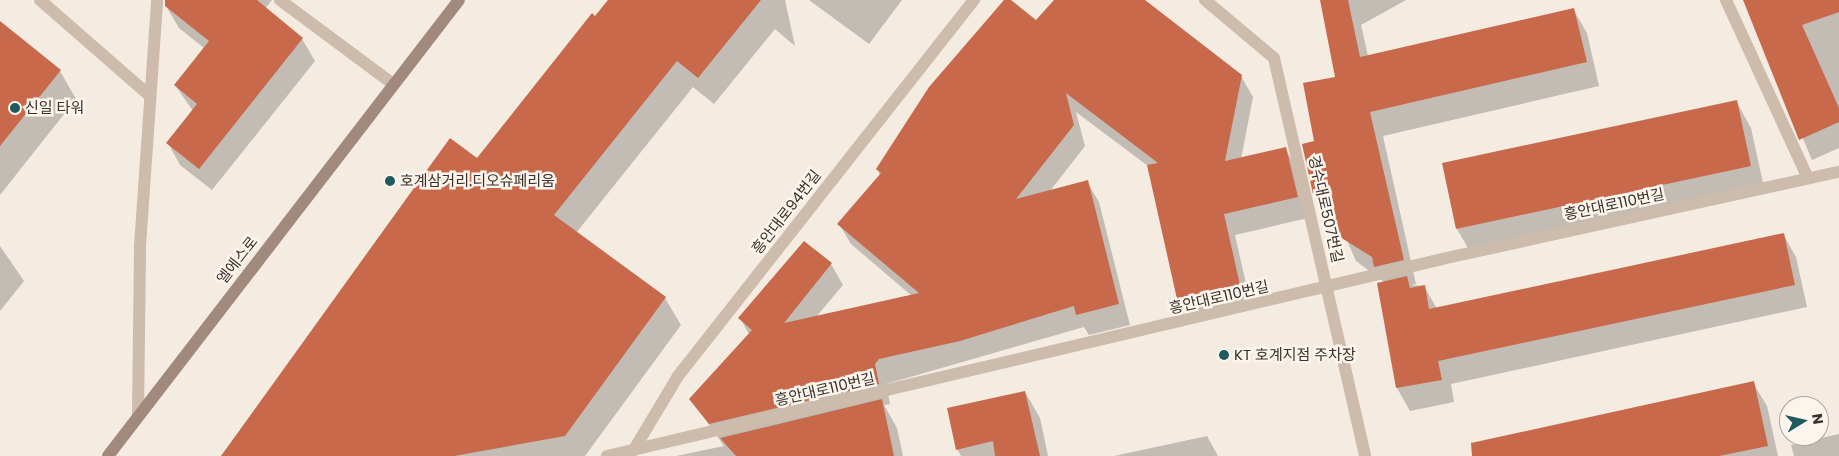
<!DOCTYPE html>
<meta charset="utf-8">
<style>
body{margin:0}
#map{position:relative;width:1839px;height:456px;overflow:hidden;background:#f4ebe1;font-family:Poppins,"Noto Sans KR",sans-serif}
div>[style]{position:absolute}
.shadow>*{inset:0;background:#0003}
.building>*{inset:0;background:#c8694b}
.lane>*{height:12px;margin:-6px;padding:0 6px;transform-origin:6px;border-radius:6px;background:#cdbbac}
.street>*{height:12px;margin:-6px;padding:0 6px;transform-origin:6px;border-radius:6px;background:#cdbbac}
.secondary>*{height:12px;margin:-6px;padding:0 6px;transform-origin:6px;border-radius:6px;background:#a18a7d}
.dots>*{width:14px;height:14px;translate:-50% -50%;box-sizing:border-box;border:2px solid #fbf5ee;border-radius:50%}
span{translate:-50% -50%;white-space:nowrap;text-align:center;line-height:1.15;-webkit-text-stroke:5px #fbf5ee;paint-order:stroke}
.poi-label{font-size:15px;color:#3b302b}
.left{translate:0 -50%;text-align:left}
.street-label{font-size:15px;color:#3b302b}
.north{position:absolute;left:1779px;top:396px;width:50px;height:50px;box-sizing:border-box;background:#fbf5ee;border:1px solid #aea6a0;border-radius:50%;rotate:81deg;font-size:14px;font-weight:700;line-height:20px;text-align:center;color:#3b302b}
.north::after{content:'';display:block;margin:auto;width:18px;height:22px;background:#1f5a5e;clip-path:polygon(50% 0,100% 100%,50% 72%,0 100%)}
</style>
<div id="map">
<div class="shadow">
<div style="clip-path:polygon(171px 0,272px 0,265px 9px,302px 39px,315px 61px,212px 190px,180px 165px,168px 143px,193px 111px,175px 85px,204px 48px,179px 28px,166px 6px)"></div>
<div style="clip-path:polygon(609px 0,785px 0,795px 46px,775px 29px,714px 104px,693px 87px,576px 233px,665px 298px,681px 325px,585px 456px,222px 456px,450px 140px,477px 160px)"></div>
<div style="clip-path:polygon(809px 0,902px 0,869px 44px)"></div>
<div style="clip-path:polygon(1005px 0,1036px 22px,1055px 0,1143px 0,1241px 76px,1253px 97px,1241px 159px,1285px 148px,1297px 169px,1308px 218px,1235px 235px,1251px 306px,1190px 319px,1178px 299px,1148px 166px,1076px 112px,1085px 146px,1050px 191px,1087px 182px,1099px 202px,1130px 325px,1089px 335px,1084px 327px,886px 384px,890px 404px,884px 405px,897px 428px,903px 456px,676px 456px,724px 446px,691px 399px,749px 334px,740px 318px,831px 264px,843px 285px,816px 317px,912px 296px,851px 244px,839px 224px,880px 175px,877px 169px)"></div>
<div style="clip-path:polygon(1324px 0,1406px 0,1361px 25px,1368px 56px,1573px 9px,1587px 33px,1599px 86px,1383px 136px,1416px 284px,1411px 285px,1424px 286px,1437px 309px,1783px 234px,1796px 257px,1807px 307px,1451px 384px,1454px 402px,1410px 411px,1397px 388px,1378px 284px,1384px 282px,1356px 261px,1336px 215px,1328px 217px,1315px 193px,1315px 142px,1336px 78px)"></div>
<div style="clip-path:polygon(1745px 0,1839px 0,1839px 148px,1812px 160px)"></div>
<div style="clip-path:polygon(0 22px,60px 71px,76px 99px,0 195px)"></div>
<div style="clip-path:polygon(1736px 101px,1751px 128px,1765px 192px,1472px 255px,1457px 229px)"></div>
<div style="clip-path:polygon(0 246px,24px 281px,0 311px)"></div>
<div style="clip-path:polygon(1753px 383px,1767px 406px,1778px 456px,1493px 456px)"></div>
<div style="clip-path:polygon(1025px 392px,1040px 418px,1048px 456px,961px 456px,957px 449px)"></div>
<div style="clip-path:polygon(1839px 434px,1839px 456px,1794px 456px,1791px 445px)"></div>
<div style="clip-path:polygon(1207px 436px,1218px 456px,1114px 456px)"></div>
</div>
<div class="building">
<div style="clip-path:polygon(165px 0,257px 0,303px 38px,199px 169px,166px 143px,197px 104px,174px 85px,209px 41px,165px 6px)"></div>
<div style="clip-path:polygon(608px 0,761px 0,698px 78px,677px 61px,554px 215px,666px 297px,565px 436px,454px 456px,221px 456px,450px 138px,477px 158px,592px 13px,595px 16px)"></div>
<div style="clip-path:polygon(1004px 0,1011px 0,1036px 20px,1054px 0,1145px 0,1242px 75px,1225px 161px,1286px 147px,1298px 197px,1224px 214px,1240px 285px,1177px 299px,1147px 165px,1158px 163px,1066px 93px,1074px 125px,1016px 199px,1088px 180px,1119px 304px,1076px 315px,1074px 306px,960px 341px,879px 359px,875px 364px,879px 384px,709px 424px,689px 399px,752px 330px,738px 318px,804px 241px,832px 263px,784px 323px,919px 293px,837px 224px,881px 173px,876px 169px,929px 87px)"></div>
<div style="clip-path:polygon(1320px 0,1348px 0,1360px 57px,1574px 8px,1587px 62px,1370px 112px,1404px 260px,1374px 267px,1372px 257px,1340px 237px,1328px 190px,1313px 194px,1302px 144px,1314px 141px,1303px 83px,1335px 77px)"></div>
<div style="clip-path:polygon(1743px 0,1839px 0,1839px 12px,1802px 25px,1839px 108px,1839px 122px,1799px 140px)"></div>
<div style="clip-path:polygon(0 21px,61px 70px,0 146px)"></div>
<div style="clip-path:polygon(1737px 100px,1751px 166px,1456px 229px,1442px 163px)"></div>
<div style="clip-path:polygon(1784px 233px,1795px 285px,1438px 361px,1442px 380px,1396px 388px,1377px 283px,1407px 276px,1410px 288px,1425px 285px,1429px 309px)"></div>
<div style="clip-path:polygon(1754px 381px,1768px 446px,1719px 456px,1472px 456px,1471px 443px)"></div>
<div style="clip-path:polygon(1025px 391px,1040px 456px,995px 456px,993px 441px,956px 450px,947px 408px)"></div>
<div style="clip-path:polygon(882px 399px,894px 456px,736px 456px,720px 438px)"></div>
</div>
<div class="lane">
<div style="left:40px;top:0;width:146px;rotate:41.1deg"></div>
<div style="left:280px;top:0;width:141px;rotate:36.6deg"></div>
<div style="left:1726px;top:0;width:196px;rotate:65.3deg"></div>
</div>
<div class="street">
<div style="left:1205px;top:0;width:90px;rotate:40deg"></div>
<div style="left:1274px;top:58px;width:408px;rotate:77.1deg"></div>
<div style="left:138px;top:415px;width:169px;rotate:-89.3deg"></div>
<div style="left:140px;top:246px;width:247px;rotate:-86deg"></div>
<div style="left:633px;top:451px;width:87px;rotate:-59deg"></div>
<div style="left:678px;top:376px;width:479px;rotate:-51.8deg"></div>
<div style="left:607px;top:456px;width:858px;rotate:-13.27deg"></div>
<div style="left:1442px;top:259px;width:406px;rotate:-12.4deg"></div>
</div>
<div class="secondary">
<div style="left:108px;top:456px;width:575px;rotate:-52.41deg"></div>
</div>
<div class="dots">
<div style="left:15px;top:108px;background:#1f5a5e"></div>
<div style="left:390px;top:181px;background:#1f5a5e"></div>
<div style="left:1224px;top:355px;background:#1f5a5e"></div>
</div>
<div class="poi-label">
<span class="left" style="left:25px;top:108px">신일 타워</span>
<span class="left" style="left:400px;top:181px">호계삼거리.디오슈페리움</span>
<span class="left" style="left:1234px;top:355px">KT 호계지점 주차장</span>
</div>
<div class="street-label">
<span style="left:1614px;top:204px;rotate:-12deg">흥안대로110번길</span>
<span style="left:1326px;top:209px;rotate:77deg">경수대로507번길</span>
<span style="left:786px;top:212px;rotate:-52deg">흥안대로94번길</span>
<span style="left:237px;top:260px;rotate:-52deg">엘에스로</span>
<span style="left:1219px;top:297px;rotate:-13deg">흥안대로110번길</span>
<span style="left:825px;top:389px;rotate:-13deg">흥안대로110번길</span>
</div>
<div class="north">N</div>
</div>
